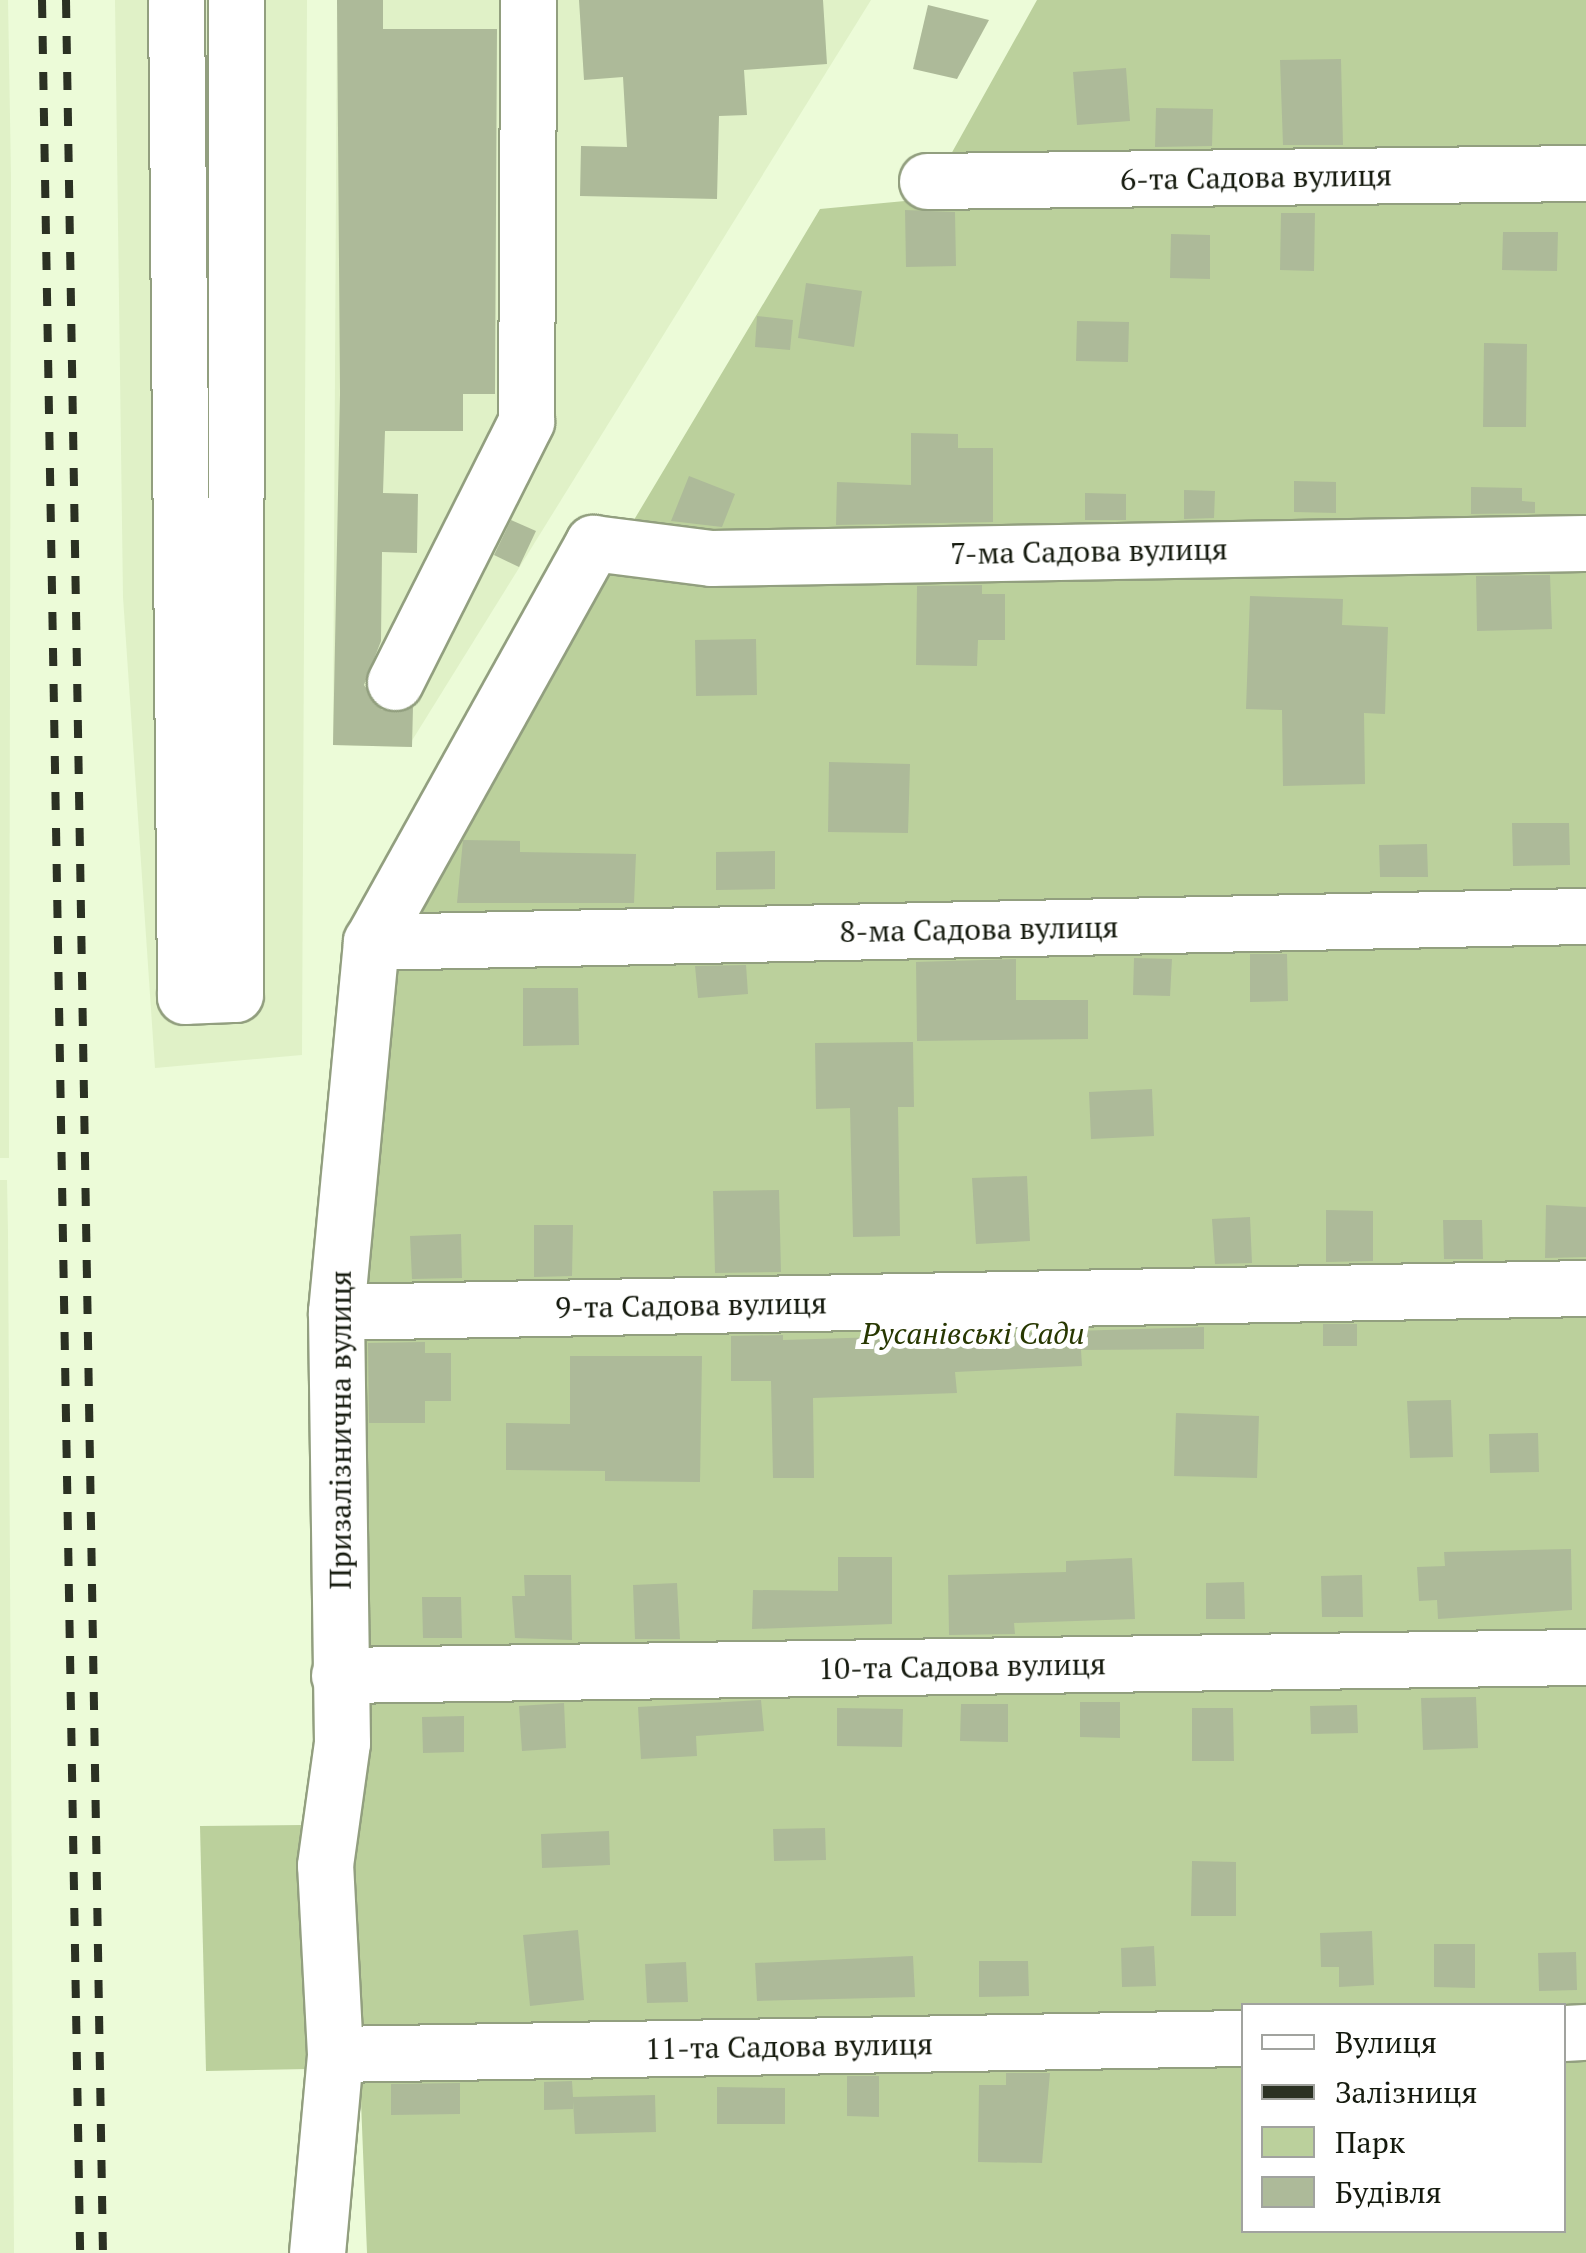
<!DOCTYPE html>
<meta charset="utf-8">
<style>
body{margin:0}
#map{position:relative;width:1586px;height:2253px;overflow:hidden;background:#ecfbd8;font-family:"PT Serif",serif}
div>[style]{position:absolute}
.built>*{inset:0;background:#e0f1c7}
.green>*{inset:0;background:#bbd09c}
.building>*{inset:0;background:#adba99}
.roads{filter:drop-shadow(2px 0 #929f7f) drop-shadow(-2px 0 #929f7f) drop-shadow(0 2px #929f7f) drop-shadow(0 -2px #929f7f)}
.minor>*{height:55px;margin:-27.5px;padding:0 27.5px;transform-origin:27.5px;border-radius:27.5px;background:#fff}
.rail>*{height:8px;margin-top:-4px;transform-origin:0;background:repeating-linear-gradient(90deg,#2b3123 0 18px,transparent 0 36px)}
span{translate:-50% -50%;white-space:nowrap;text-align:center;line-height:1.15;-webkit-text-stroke:10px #fff;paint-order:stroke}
.street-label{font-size:30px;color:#151a0e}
.park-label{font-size:30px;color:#273700;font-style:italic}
.legend{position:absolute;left:1241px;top:2003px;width:325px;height:230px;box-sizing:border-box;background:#fff;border:2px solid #a1a39f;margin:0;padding:12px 18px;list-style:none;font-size:30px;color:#151a0e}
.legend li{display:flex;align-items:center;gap:20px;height:50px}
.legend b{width:50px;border:2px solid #a1a39f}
</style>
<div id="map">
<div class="built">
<div style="clip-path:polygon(0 0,8px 0,11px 177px,9px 1158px,0 1158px)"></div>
<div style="clip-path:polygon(115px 0,307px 0,302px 1055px,155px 1068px,123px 597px)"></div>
<div style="clip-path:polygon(337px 0,871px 0,408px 747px,333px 745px)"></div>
<div style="clip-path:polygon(0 1180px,7px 1180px,8px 1233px,14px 2253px,0 2253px)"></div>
</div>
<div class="green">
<div style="clip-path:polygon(evenodd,1037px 0,1586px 0,1586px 2253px,367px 2253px,352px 1874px,361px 1311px,387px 968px,406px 901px,820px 209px,926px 199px,1037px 0,1244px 2006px,1564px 2006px,1564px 2230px,1244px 2230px,1244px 2006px)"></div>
<div style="clip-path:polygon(303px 1825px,308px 2069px,206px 2071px,200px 1826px)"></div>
</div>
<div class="building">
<div style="clip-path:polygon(337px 0,383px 0,383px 29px,497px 29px,495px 394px,463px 394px,463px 431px,385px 431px,383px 493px,418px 494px,417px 553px,382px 552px,381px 641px,364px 685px,382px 710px,413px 707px,412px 747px,333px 745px,340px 394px)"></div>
<div style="clip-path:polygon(579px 0,823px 0,827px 64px,744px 70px,747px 115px,719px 116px,717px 199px,580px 196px,581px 146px,627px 147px,623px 77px,584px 80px)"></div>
<div style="clip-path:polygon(928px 5px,989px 20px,957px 79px,913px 69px)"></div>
<div style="clip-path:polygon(1341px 59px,1343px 145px,1283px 145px,1280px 60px)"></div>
<div style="clip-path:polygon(1126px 68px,1130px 121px,1077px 125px,1073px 72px)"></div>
<div style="clip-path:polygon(1156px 108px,1213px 109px,1212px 146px,1155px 147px)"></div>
<div style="clip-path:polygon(905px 210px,955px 212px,956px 266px,906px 267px)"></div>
<div style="clip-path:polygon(1281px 213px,1315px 213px,1314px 271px,1280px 270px)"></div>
<div style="clip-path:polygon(1503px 232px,1558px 232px,1557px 271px,1502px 270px)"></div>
<div style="clip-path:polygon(1171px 234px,1210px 235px,1210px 279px,1170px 278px)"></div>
<div style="clip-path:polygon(806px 283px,862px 291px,854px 347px,798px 338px)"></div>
<div style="clip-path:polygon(757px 316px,793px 320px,790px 350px,755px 347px)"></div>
<div style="clip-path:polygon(1077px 321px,1129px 322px,1128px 362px,1076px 361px)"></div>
<div style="clip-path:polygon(1484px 343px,1527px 344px,1526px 427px,1483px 427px)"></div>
<div style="clip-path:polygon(911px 433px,958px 434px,958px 448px,993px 448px,993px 522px,836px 525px,837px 482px,911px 485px)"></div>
<div style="clip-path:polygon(689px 476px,735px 494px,722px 527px,671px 521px)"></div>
<div style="clip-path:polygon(1294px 481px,1336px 482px,1336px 513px,1294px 512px)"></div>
<div style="clip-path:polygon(1471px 487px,1522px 488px,1522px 501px,1535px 502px,1535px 513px,1471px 514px)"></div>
<div style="clip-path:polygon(1184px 490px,1215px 491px,1214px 518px,1184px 519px)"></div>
<div style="clip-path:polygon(1085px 493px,1126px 494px,1126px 520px,1085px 520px)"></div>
<div style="clip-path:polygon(511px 520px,536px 531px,519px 567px,494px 555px)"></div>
<div style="clip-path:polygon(1550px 575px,1552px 629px,1477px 631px,1476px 576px)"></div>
<div style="clip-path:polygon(982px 585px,982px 594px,1005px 594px,1005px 640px,978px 640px,977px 666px,916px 665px,917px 586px)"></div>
<div style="clip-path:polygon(1250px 596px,1343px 599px,1342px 625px,1388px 627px,1385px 714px,1364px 713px,1365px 784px,1283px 786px,1282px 710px,1246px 709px)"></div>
<div style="clip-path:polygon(756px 639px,757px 695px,696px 696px,695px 640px)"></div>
<div style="clip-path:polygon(829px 762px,910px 764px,908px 833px,828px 832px)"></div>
<div style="clip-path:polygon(1512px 823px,1569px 823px,1570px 865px,1513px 866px)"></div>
<div style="clip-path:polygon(463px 840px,520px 841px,520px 852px,636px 854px,634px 903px,457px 903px)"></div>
<div style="clip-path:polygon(1427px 844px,1428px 877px,1380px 877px,1379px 845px)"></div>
<div style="clip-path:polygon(775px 851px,775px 889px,716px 890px,716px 852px)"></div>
<div style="clip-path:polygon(1250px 954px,1287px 954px,1288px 1001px,1250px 1002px)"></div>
<div style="clip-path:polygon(1134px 958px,1172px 959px,1170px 996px,1133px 995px)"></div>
<div style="clip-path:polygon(1016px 959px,1016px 1000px,1088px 1000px,1088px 1039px,917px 1041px,916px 962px)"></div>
<div style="clip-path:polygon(746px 965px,748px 994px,698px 998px,695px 966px)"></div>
<div style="clip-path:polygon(523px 988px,578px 988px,579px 1045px,523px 1046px)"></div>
<div style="clip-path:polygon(913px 1042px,914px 1107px,898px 1107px,900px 1236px,853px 1237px,850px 1108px,816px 1109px,815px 1043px)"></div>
<div style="clip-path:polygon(1152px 1089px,1154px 1136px,1091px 1139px,1089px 1092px)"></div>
<div style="clip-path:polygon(1027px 1176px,1030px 1241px,976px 1244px,972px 1178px)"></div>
<div style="clip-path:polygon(779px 1190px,781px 1272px,715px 1273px,713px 1191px)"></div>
<div style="clip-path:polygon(1546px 1205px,1586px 1207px,1586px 1257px,1545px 1258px)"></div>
<div style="clip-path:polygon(1326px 1210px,1373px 1211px,1373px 1261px,1326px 1262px)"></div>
<div style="clip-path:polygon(1250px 1217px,1252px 1263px,1215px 1264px,1212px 1219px)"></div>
<div style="clip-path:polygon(1443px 1220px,1482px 1220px,1483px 1259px,1444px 1259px)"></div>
<div style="clip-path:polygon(534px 1225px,573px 1225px,572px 1276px,534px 1277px)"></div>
<div style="clip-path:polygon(461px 1234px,462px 1278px,412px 1279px,410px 1236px)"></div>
<div style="clip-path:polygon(1323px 1324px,1357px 1324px,1357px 1346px,1323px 1346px)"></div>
<div style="clip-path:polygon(1204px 1327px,1204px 1349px,1081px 1350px,1082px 1366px,955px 1372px,957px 1393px,813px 1398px,814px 1478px,773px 1478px,771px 1381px,731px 1381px,731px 1336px,783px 1335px,783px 1340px)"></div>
<div style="clip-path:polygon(425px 1342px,425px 1353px,451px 1353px,451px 1401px,425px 1401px,425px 1423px,369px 1423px,368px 1343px)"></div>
<div style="clip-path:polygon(570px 1356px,702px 1356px,700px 1482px,605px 1481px,605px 1471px,506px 1470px,506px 1423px,570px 1424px)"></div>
<div style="clip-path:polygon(1451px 1400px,1453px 1457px,1410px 1458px,1407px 1401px)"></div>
<div style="clip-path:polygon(1176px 1413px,1259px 1416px,1257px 1478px,1174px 1476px)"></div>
<div style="clip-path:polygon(1538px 1433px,1539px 1472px,1490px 1473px,1489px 1434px)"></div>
<div style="clip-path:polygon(1571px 1549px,1572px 1610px,1438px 1619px,1437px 1600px,1419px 1601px,1417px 1567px,1445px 1566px,1444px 1552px)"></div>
<div style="clip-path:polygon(838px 1557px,892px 1557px,892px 1624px,752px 1629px,753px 1590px,838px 1591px)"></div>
<div style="clip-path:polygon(1132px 1558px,1135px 1619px,1014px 1623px,1015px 1634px,949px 1635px,948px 1575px,1066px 1572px,1066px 1561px)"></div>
<div style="clip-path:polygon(524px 1575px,571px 1575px,572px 1640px,515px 1638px,512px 1596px,525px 1596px)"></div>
<div style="clip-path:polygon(1362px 1575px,1363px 1617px,1322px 1617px,1321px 1576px)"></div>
<div style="clip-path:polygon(1244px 1582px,1245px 1619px,1206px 1619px,1206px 1583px)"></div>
<div style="clip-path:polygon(677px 1583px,680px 1639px,635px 1639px,633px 1585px)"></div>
<div style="clip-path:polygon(422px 1597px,461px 1597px,462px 1638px,423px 1638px)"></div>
<div style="clip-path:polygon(1476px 1697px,1478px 1748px,1423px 1750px,1421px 1698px)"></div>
<div style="clip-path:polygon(761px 1700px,764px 1731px,696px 1736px,697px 1756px,641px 1759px,638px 1707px)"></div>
<div style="clip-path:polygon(1080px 1702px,1120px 1702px,1120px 1738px,1080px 1737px)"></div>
<div style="clip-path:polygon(564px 1703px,566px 1748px,522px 1751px,519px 1706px)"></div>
<div style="clip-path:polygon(961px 1704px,1008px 1704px,1008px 1742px,960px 1741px)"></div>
<div style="clip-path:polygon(1357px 1705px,1358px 1733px,1311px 1734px,1310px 1706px)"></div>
<div style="clip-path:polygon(837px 1708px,903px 1709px,902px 1747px,837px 1746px)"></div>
<div style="clip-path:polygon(1192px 1708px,1233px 1708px,1234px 1761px,1192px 1761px)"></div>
<div style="clip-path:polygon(464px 1716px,464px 1752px,423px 1753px,422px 1717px)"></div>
<div style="clip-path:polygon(825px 1828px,826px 1860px,774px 1861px,773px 1829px)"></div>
<div style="clip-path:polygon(609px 1831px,610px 1865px,542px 1868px,541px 1834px)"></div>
<div style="clip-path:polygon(1192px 1861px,1236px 1862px,1236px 1916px,1191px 1916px)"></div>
<div style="clip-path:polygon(578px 1930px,584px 2000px,530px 2006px,523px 1935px)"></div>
<div style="clip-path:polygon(1372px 1931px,1374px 1985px,1339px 1987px,1339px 1967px,1321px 1967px,1320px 1933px)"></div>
<div style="clip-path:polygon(1434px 1944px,1475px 1944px,1475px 1988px,1434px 1987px)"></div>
<div style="clip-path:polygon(1154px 1946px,1156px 1986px,1122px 1987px,1121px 1948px)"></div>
<div style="clip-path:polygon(1576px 1952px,1577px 1990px,1539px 1991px,1538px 1953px)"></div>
<div style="clip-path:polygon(913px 1956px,915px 1997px,757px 2001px,755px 1963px)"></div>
<div style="clip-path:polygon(979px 1961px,1028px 1961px,1029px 1996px,979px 1997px)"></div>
<div style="clip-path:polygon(686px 1962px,688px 2002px,647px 2003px,645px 1964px)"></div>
<div style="clip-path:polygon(1006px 2073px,1050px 2073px,1042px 2163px,978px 2162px,979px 2085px,1006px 2085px)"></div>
<div style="clip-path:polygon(847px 2076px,879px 2076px,879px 2117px,847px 2116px)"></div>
<div style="clip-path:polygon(572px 2081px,573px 2097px,655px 2095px,656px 2132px,575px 2134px,573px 2101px,573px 2109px,544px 2110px,544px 2082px)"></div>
<div style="clip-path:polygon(460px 2083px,460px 2114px,391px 2115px,391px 2084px)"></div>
<div style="clip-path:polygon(717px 2087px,785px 2088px,785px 2124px,717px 2124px)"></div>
</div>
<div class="roads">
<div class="minor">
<div style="left:176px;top:0;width:996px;rotate:89.48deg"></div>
<div style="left:185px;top:996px;width:50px;rotate:-2.3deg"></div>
<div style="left:235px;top:994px;width:994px;rotate:-89.94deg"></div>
<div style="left:927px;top:181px;width:659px;rotate:-0.7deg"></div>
<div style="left:395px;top:682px;width:292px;rotate:-63.3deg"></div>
<div style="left:526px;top:421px;width:421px;rotate:-89.7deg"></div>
<div style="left:371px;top:942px;width:1215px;rotate:-1.23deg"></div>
<div style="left:336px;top:1312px;width:1250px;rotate:-1.1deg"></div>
<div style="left:339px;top:1675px;width:1247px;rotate:-0.83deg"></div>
<div style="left:1564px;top:2033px;width:22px;rotate:-3deg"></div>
<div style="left:335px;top:2054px;width:909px;rotate:-1.01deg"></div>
<div style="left:317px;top:2253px;width:200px;rotate:-84.8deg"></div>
<div style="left:335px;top:2054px;width:189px;rotate:-93deg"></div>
<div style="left:325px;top:1865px;width:123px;rotate:-82.1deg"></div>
<div style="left:342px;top:1743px;width:431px;rotate:-90.8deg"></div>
<div style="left:336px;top:1312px;width:372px;rotate:-84.6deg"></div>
<div style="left:371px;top:942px;width:457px;rotate:-60.9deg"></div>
<div style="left:593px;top:543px;width:119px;rotate:7.2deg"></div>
<div style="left:711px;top:558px;width:875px;rotate:-0.98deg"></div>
</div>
</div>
<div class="rail">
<div style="left:42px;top:0;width:2253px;rotate:89.03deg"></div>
<div style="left:66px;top:0;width:2253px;rotate:89.06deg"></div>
</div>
<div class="street-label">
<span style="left:1256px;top:177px;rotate:-1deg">6-та Садова вулиця</span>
<span style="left:1089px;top:551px;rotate:-1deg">7-ма Садова вулиця</span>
<span style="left:979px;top:929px;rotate:-1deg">8-ма Садова вулиця</span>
<span style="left:691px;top:1305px;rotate:-1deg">9-та Садова вулиця</span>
<span style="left:340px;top:1430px;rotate:-90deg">Призалізнична вулиця</span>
<span style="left:962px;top:1666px;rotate:-1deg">10-та Садова вулиця</span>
<span style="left:789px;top:2046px;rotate:-1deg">11-та Садова вулиця</span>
</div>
<div class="park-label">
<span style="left:973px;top:1333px">Русанівські Сади</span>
</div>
<ul class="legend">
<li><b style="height:12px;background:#fff"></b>Вулиця</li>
<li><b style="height:12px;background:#2b3123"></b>Залізниця</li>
<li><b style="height:28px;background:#bbd09c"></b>Парк</li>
<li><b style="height:28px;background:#adba99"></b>Будівля</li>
</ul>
</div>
